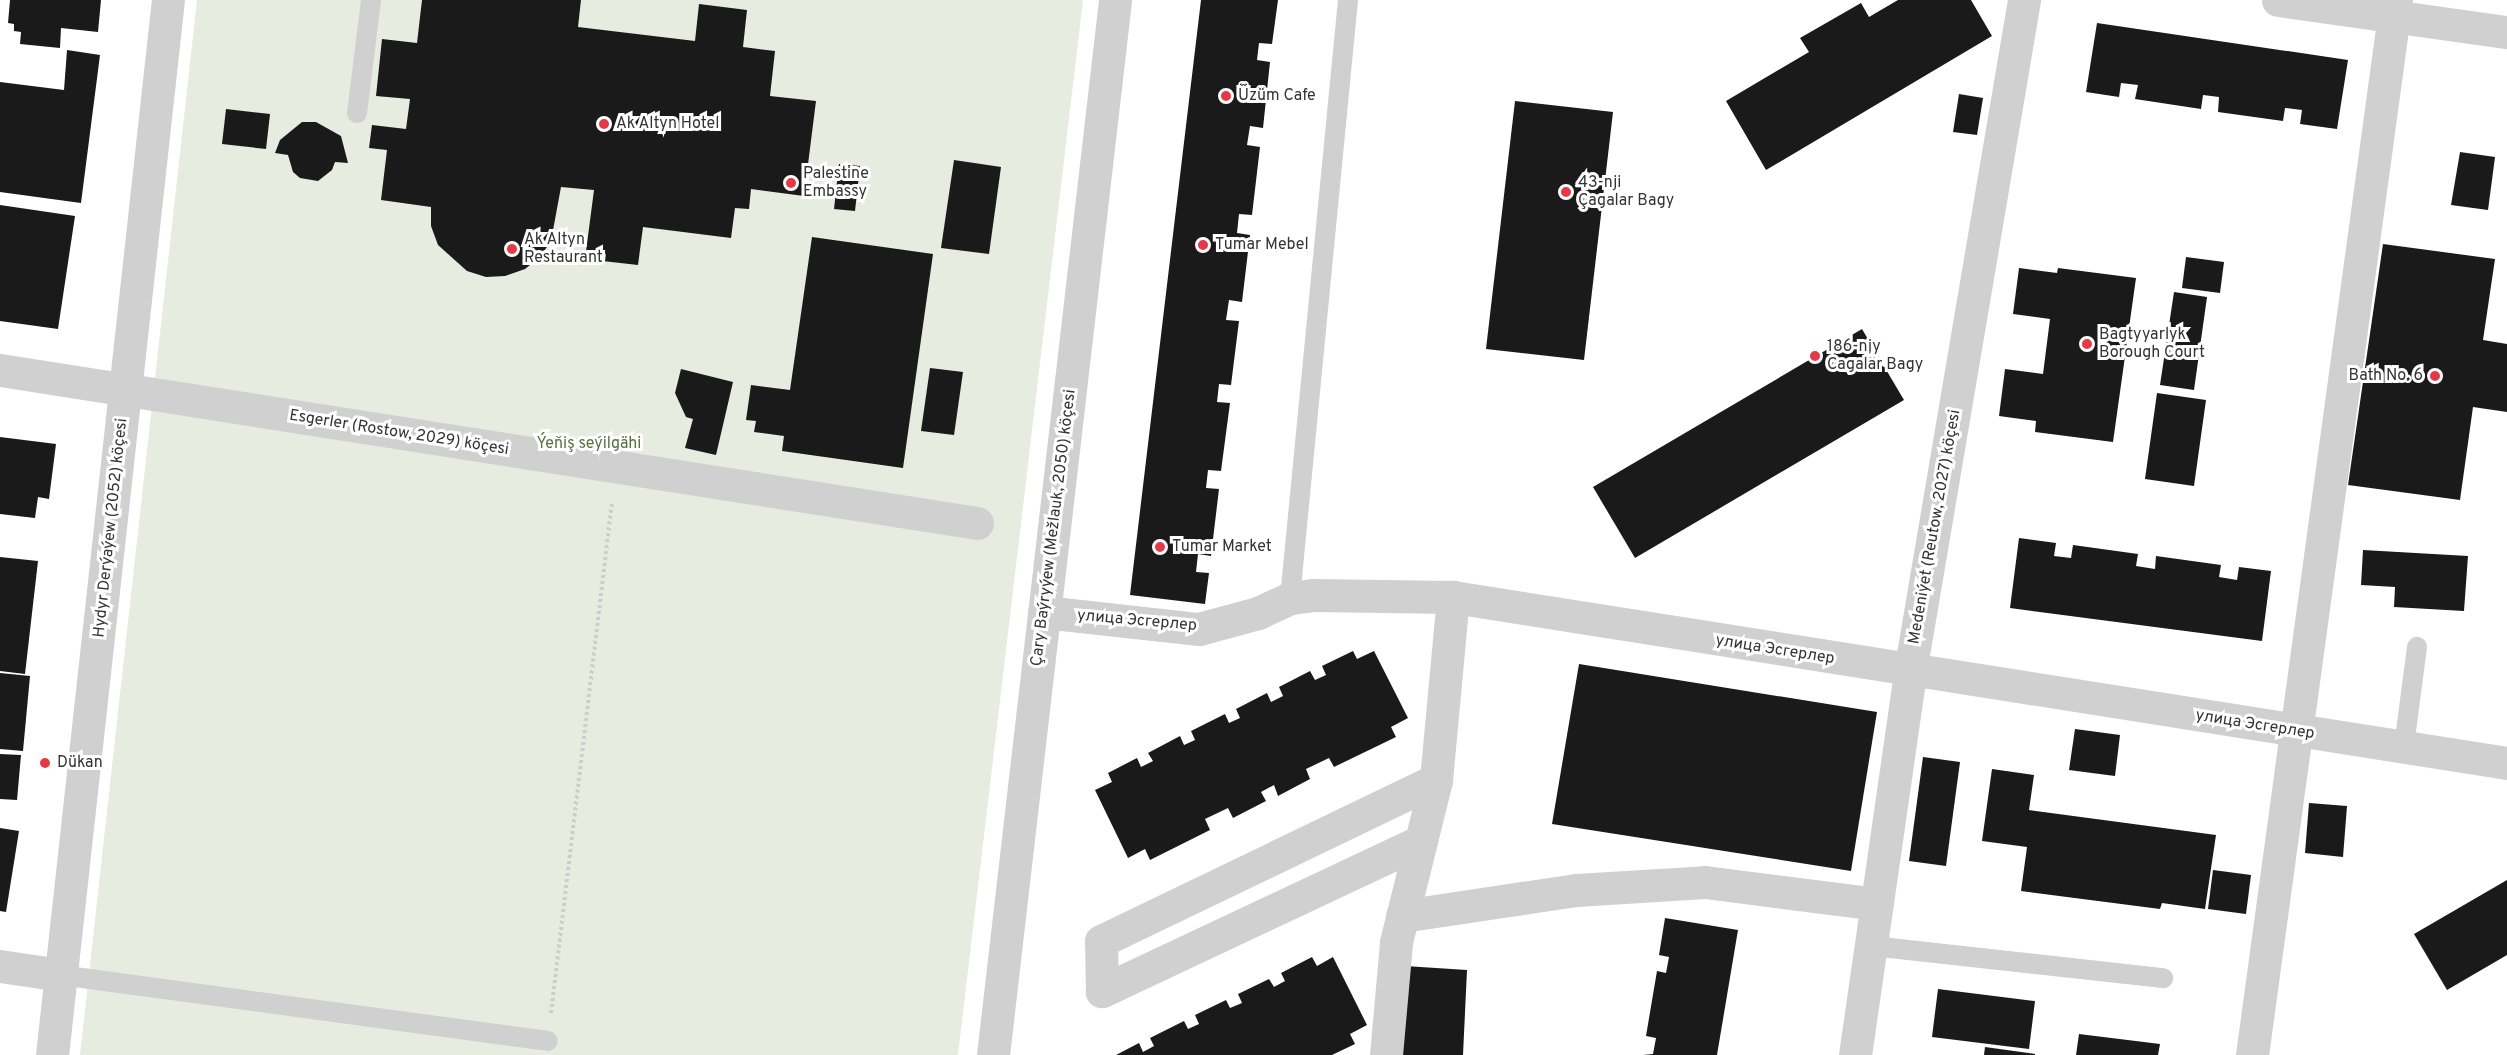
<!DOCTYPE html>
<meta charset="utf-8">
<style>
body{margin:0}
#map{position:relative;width:2507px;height:1055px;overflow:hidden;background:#fff;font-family:Overpass,sans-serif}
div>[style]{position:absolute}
.green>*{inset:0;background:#e6ecdf}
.building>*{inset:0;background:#1a1a1a}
.path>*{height:4px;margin-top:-2px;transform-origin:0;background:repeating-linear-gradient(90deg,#cdcdcd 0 3px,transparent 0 6px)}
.lane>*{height:20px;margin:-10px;padding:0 10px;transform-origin:10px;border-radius:10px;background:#d0d0d0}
.street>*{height:33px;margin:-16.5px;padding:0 16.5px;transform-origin:16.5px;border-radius:16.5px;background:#d0d0d0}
.dots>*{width:16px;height:16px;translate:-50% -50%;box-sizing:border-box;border:3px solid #fff;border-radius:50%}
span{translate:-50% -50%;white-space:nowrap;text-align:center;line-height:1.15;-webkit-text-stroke:6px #fff;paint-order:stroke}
.poi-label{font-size:16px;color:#333}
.left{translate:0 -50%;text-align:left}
.right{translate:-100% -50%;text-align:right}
.street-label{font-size:16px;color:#333}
.park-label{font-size:16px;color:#56703f}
</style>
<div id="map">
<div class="green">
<div style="clip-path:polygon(197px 0,1083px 0,958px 1055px,80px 1055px)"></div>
</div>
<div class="building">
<div style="clip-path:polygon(10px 0,101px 0,98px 32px,61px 28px,60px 48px,20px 44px,21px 32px,14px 31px,14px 24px,8px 23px)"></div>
<div style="clip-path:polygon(422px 0,581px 0,578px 27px,695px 41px,699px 4px,747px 10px,743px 47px,775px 51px,770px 96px,816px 101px,804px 196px,751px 189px,749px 209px,735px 208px,731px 238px,643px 227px,638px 265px,585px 259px,594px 190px,561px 187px,551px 241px,540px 257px,525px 269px,505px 276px,486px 277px,467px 271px,438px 245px,431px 226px,431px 207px,381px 200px,387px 150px,369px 148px,372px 125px,406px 129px,410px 99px,376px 96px,382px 39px,417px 43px)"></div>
<div style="clip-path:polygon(1201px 0,1278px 0,1272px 44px,1259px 43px,1257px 60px,1270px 62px,1263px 128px,1250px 126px,1247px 145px,1260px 147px,1252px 215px,1239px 214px,1237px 233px,1250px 235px,1242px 302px,1229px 300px,1226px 320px,1239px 321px,1231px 385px,1219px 384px,1217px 402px,1230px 403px,1221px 471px,1208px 470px,1206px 488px,1219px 489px,1211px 556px,1198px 554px,1196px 572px,1209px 573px,1205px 604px,1130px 595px)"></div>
<div style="clip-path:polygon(1898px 0,1971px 0,1992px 36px,1766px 170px,1726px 101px,1809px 52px,1800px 38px,1861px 3px,1869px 17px)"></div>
<div style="clip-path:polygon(2097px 23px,2348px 60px,2337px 129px,2300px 124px,2302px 110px,2285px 108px,2283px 121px,2218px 112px,2219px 97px,2203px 95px,2201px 109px,2135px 99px,2138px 85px,2121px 83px,2119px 97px,2086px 92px)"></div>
<div style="clip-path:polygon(67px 50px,100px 55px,81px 203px,0 192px,0 82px,64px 90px)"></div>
<div style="clip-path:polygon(1959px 94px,1983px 98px,1977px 135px,1953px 132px)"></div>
<div style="clip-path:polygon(1515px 101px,1613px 112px,1584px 360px,1486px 349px)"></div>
<div style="clip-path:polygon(226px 109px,270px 114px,266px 149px,222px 144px)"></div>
<div style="clip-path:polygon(302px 122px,316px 122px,341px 136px,348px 163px,335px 162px,332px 170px,318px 181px,300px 178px,293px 172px,288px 155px,275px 153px,280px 140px)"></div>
<div style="clip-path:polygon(2460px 152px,2495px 157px,2488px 210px,2451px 205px)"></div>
<div style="clip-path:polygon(954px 160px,1001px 167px,989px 254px,941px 248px)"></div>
<div style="clip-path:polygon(839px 164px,860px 166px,855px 211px,834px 209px)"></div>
<div style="clip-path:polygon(0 205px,75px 216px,58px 329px,0 321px)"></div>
<div style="clip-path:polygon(812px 237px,933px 254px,903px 468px,782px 451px,784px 436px,754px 432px,756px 421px,746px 420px,751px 385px,790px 390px)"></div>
<div style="clip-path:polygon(2383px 244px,2495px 259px,2483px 340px,2507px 344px,2507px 412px,2473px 407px,2460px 500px,2348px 485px)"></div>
<div style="clip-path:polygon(2186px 257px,2224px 262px,2220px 293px,2182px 288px)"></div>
<div style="clip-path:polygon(2019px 268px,2057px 273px,2058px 268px,2136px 278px,2113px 442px,2035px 432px,2036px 421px,1999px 416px,2005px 369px,2043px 374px,2050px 319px,2013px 314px)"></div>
<div style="clip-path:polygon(2174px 292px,2207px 297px,2194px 390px,2160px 385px)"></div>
<div style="clip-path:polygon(1862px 329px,1904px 400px,1635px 558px,1593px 487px)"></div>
<div style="clip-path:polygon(930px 368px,963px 372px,954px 435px,921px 431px)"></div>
<div style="clip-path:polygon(681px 369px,733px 382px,716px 455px,685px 448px,693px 419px,686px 417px,675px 393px)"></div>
<div style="clip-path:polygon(2157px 393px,2206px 400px,2194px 486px,2145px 479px)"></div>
<div style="clip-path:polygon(0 437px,56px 444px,49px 499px,38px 497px,35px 518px,0 514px)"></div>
<div style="clip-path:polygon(2019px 538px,2056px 543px,2054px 556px,2071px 558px,2073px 545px,2138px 554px,2136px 566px,2155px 569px,2156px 556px,2221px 565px,2219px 577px,2237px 580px,2239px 567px,2271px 571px,2262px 641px,2010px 608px)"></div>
<div style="clip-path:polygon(2363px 550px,2468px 556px,2464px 611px,2394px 607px,2395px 587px,2361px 585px)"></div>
<div style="clip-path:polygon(0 557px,38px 561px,25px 674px,0 671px)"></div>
<div style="clip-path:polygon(1353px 651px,1357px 659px,1374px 651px,1408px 718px,1391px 727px,1396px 737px,1334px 767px,1329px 758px,1306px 769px,1310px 779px,1278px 796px,1274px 785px,1261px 792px,1266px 801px,1233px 818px,1228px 808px,1205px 819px,1210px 830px,1150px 860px,1145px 849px,1128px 858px,1095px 790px,1112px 782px,1108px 773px,1137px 758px,1141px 767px,1153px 761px,1148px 753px,1180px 736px,1184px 745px,1195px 740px,1191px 731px,1225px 714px,1229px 723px,1240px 718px,1236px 709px,1267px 693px,1271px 702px,1283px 696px,1279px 687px,1310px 671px,1315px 680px,1326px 675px,1322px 666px)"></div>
<div style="clip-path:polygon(1579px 664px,1877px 712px,1851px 871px,1552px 824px)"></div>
<div style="clip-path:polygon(0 673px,30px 676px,23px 751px,0 749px)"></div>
<div style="clip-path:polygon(2075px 729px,2120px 735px,2115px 776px,2069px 770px)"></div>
<div style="clip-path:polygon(0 754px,21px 755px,17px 800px,0 799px)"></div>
<div style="clip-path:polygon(1923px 757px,1960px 762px,1946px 866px,1909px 861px)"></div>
<div style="clip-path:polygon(1992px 769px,2034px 775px,2029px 810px,2216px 835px,2205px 909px,2162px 903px,2160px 909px,2021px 891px,2027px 847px,1982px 841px)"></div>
<div style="clip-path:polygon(2309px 803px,2347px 806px,2343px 857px,2305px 853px)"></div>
<div style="clip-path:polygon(0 828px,19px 831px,6px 912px,0 911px)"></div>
<div style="clip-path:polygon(2213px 870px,2251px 875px,2246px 914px,2208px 909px)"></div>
<div style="clip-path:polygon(2507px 880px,2507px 955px,2447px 990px,2414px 934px)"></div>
<div style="clip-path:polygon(1665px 918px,1738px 930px,1717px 1055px,1643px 1055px,1653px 1054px,1656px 1038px,1646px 1036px,1657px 971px,1666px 973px,1669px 957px,1659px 955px)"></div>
<div style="clip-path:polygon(1312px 957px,1317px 966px,1333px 957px,1367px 1025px,1350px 1034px,1355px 1044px,1332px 1055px,1116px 1055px,1139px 1043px,1143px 1052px,1154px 1046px,1150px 1038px,1184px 1021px,1188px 1029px,1199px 1024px,1195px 1015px,1226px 1000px,1230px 1008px,1242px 1003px,1238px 994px,1269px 979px,1274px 987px,1285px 981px,1281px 973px)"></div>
<div style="clip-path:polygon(1405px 966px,1467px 970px,1463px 1055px,1400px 1055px)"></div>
<div style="clip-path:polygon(1938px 989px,2035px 1001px,2029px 1049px,1932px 1037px)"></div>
<div style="clip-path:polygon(2079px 1034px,2160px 1044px,2158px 1055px,2076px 1055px)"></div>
<div style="clip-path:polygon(1985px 1047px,2035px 1054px,2035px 1055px,1984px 1055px)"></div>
</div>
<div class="path">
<div style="left:551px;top:1013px;width:515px;rotate:-83.19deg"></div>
</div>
<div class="lane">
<div style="left:357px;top:113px;width:114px;rotate:-82.9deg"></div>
<div style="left:1290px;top:598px;width:601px;rotate:-84.46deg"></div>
<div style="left:2404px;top:746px;width:100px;rotate:-82.5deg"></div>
<div style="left:1872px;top:946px;width:293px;rotate:6.3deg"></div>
<div style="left:60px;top:975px;width:492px;rotate:7.7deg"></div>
</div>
<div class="street">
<div style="left:2278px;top:0;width:231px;rotate:8deg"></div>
<div style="left:0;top:370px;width:989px;rotate:8.9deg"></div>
<div style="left:1044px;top:612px;width:156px;rotate:6.3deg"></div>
<div style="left:1199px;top:629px;width:61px;rotate:-15.2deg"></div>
<div style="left:1258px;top:613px;width:35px;rotate:-25deg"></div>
<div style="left:1290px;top:598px;width:23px;rotate:-7deg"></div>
<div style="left:1313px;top:595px;width:140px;rotate:0.8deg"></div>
<div style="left:1453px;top:597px;width:1067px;rotate:8.95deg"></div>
<div style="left:1421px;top:841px;width:353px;rotate:154.8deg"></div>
<div style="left:1102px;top:991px;width:50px;rotate:-91.1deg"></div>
<div style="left:1101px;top:941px;width:372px;rotate:-25.7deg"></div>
<div style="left:1402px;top:916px;width:176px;rotate:-8.5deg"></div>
<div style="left:1576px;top:890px;width:129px;rotate:-3.5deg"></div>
<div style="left:1705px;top:882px;width:173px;rotate:7.3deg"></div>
<div style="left:0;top:966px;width:61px;rotate:8.5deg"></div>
<div style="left:52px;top:1055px;width:1061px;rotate:-83.73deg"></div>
<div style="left:993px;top:1055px;width:1062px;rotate:-83.4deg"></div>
<div style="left:1386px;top:1055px;width:113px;rotate:-84.9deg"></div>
<div style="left:1396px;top:942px;width:167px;rotate:-76.1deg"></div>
<div style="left:1436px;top:780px;width:184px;rotate:-84.7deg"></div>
<div style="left:1855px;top:1055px;width:387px;rotate:-81.8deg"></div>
<div style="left:1910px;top:672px;width:682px;rotate:-80.37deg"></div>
<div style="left:2252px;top:1055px;width:1065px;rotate:-82.23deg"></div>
</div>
<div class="dots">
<div style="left:1226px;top:96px;background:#e63946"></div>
<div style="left:604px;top:124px;background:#e63946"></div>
<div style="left:791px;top:183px;background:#e63946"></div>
<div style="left:1566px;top:192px;background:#e63946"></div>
<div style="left:1203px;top:245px;background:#e63946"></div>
<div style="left:512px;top:249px;background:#e63946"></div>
<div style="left:2087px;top:344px;background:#e63946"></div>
<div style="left:1815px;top:356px;background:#e63946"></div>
<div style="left:2435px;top:376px;background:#e63946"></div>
<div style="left:1160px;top:547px;background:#e63946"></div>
<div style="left:45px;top:763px;background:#e63946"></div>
</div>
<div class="poi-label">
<span class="left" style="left:1238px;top:96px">Üzüm Cafe</span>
<span class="left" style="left:616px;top:124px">Ak Altyn Hotel</span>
<span class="left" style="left:803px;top:183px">Palestine<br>Embassy</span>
<span class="left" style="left:1578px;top:192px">43-nji<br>Çagalar Bagy</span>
<span class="left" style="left:524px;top:249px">Ak Altyn<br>Restaurant</span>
<span class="left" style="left:1215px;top:245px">Tumar Mebel</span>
<span class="left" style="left:2099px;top:344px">Bagtyyarlyk<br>Borough Court</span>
<span class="left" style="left:1827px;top:356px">186-njy<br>Cagalar Bagy</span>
<span class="right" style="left:2423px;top:376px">Bath No. 6</span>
<span class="left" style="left:1172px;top:547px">Tumar Market</span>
<span class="left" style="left:57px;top:763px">Dükan</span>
</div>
<div class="street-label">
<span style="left:399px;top:433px;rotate:9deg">Esgerler (Rostow, 2029) köçesi</span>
<span style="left:1935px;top:527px;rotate:-80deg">Medeniýet (Reutow, 2027) köçesi</span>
<span style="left:111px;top:528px;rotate:-84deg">Hydyr Derýaýew (2052) köçesi</span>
<span style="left:1054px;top:528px;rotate:-83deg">Çary Baýryýew (Mežlauk, 2050) köçesi</span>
<span style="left:1137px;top:621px;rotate:5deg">улица Эсгерлер</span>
<span style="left:1775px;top:650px;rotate:9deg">улица Эсгерлер</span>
<span style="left:2255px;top:725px;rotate:9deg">улица Эсгерлер</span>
</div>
<div class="park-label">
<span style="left:589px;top:444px">Ýeňiş seýilgähi</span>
</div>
</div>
